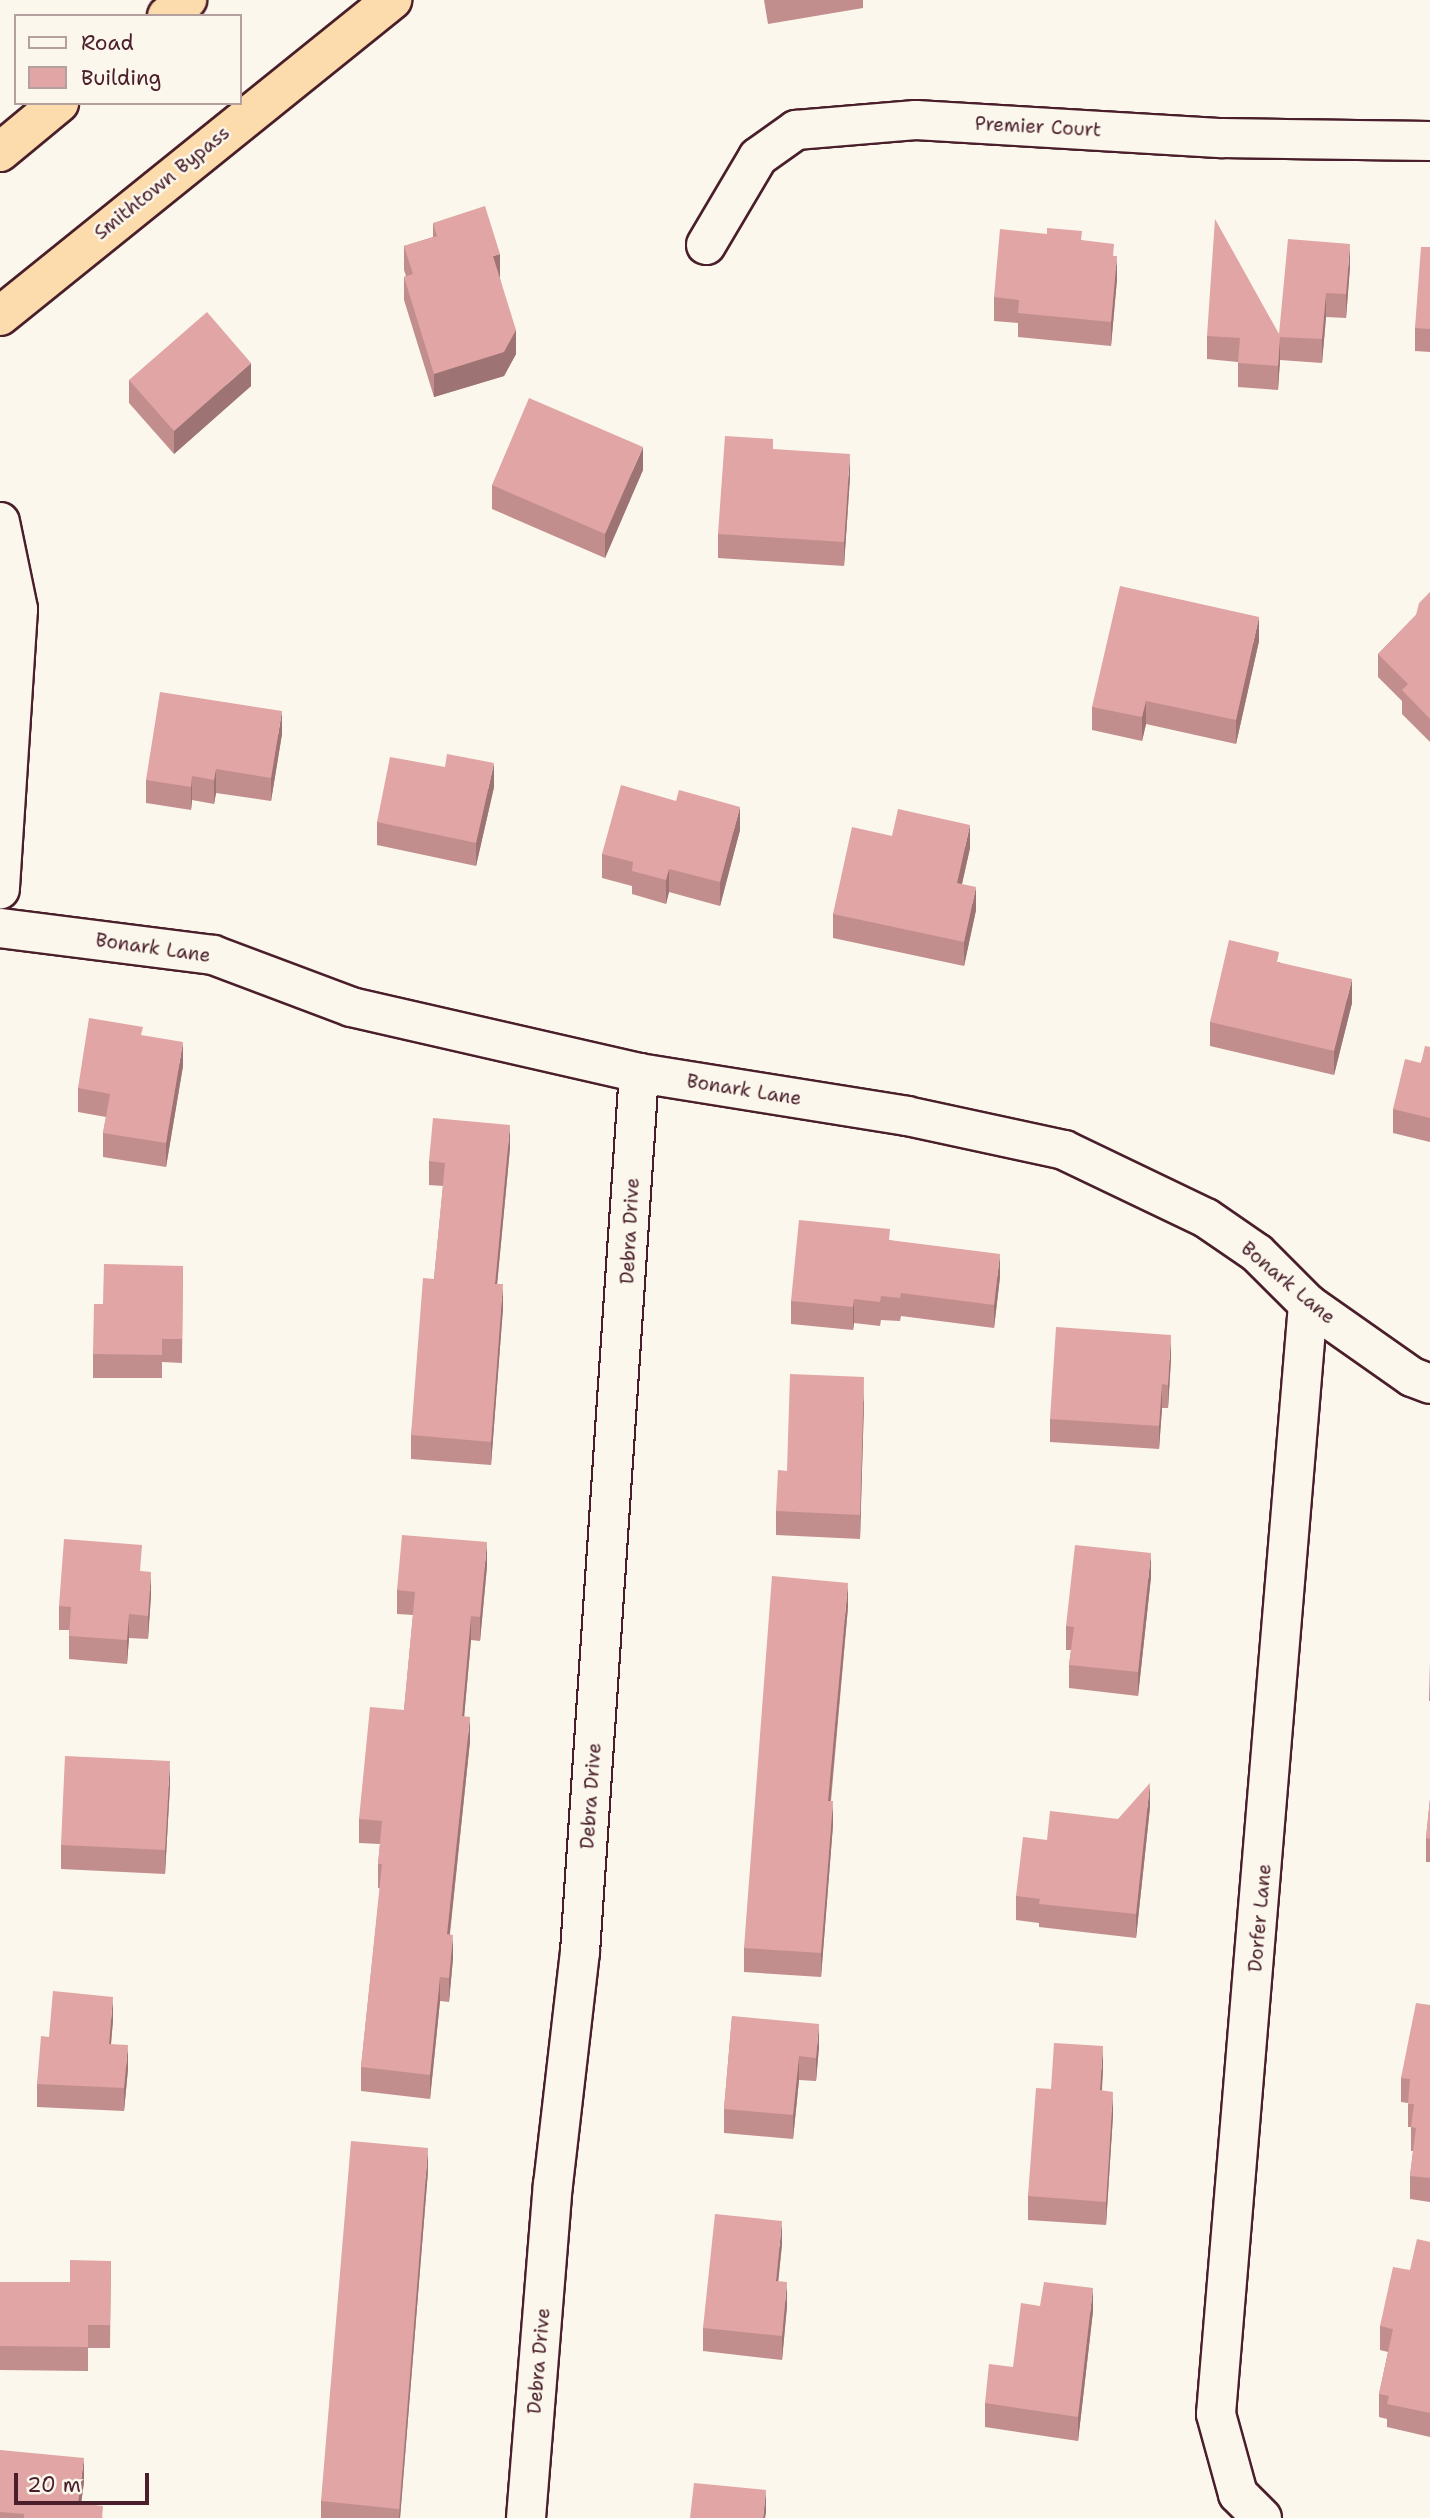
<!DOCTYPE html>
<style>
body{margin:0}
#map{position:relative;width:1430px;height:2518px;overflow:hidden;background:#fbf7ec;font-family:"Shantell Sans",sans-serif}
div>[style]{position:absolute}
.roads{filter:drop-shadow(2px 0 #4a1f2b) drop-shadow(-2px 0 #4a1f2b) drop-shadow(0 2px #4a1f2b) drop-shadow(0 -2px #4a1f2b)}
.street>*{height:38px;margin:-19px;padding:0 19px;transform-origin:19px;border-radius:19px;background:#fbf7ec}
.highway>*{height:38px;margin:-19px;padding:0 19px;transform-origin:19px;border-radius:19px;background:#fcdcac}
.wall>*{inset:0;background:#c18e8d}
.shaded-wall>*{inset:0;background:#9d7473}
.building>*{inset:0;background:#e0a5a4}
span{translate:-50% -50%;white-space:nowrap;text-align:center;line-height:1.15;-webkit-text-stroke:5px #fbf7ec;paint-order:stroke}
.street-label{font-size:19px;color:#4a1f2b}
.legend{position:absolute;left:14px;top:14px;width:228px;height:91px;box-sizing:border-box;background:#fbf7ec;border:2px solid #b4a19f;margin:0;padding:9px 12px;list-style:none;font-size:21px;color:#4a1f2b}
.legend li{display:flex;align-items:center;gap:14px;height:35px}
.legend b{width:35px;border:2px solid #b4a19f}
.scale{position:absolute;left:14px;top:2473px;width:135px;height:32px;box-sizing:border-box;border:4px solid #4a1f2b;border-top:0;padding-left:9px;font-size:21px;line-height:24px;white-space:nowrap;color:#4a1f2b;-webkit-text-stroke:5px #fbf7ec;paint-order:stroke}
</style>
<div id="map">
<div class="roads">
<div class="street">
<div style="left:706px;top:245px;width:102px;rotate:-59.4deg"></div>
<div style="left:758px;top:157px;width:47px;rotate:-35.4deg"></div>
<div style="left:796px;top:130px;width:120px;rotate:-4.8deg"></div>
<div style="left:916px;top:120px;width:307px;rotate:3.4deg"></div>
<div style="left:1222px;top:138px;width:208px;rotate:0.8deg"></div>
<div style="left:0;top:522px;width:89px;rotate:78.3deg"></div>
<div style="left:18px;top:609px;width:281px;rotate:93.7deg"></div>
<div style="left:0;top:928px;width:215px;rotate:7.2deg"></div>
<div style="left:213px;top:955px;width:147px;rotate:20.6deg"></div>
<div style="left:351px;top:1007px;width:295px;rotate:12.9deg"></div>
<div style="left:639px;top:1073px;width:271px;rotate:9.1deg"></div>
<div style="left:907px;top:1116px;width:161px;rotate:12.2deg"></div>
<div style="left:1064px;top:1150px;width:157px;rotate:25.6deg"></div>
<div style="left:1206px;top:1218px;width:62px;rotate:34.5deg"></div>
<div style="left:1257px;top:1253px;width:72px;rotate:45deg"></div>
<div style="left:1308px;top:1304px;width:127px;rotate:35.1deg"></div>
<div style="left:1412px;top:1377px;width:19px;rotate:21deg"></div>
<div style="left:526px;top:2518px;width:334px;rotate:-85.4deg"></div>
<div style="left:553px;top:2185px;width:235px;rotate:-83.4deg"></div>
<div style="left:580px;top:1952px;width:881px;rotate:-86.16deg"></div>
<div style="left:1262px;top:2518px;width:34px;rotate:-135deg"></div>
<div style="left:1238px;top:2494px;width:83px;rotate:-105.4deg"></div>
<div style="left:1216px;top:2414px;width:1114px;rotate:-85.26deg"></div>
</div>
<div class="highway">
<div style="left:167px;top:16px;width:26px;rotate:-39deg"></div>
<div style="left:0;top:152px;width:77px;rotate:-39.7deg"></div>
<div style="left:0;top:316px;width:504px;rotate:-38.87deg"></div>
</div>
</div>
<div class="wall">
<div style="clip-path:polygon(764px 0,863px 0,863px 8px,768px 24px)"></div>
<div style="clip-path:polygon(433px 223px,500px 278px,516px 354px,504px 376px,434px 397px,404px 300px,404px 277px,406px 276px,404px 270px,404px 246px,433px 237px)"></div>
<div style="clip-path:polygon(1082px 240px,1114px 256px,1117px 279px,1111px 346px,1018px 337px,1018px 323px,994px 321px,994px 297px)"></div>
<div style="clip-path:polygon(1430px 247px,1430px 352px,1415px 351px,1415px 328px)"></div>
<div style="clip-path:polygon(1350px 267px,1346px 318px,1326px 317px,1322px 363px,1280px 360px,1278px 390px,1238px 387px,1238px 362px,1207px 359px,1207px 336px,1279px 334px)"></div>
<div style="clip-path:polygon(129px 380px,251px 386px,174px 454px,129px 403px)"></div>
<div style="clip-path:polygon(773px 449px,850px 477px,844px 566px,718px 558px,718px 534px)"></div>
<div style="clip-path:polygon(643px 470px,605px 558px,492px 509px,492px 485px)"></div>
<div style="clip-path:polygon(1430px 592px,1430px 742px,1402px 714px,1402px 701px,1378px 677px,1378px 654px,1416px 615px)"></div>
<div style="clip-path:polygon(1259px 641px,1236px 744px,1146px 724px,1142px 741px,1092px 730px,1092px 707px)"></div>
<div style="clip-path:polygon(282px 734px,271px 801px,216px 793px,214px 804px,192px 800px,191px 810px,146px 803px,146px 780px)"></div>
<div style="clip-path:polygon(494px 787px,476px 866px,377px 845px,377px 822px)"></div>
<div style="clip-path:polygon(740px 830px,720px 906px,669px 892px,666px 904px,632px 894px,632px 886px,602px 878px,602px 854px)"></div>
<div style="clip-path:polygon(892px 836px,970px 848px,962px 884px,976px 910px,964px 966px,833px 938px,833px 914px)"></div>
<div style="clip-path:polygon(1279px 962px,1352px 1003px,1334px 1075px,1210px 1046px,1210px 1022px)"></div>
<div style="clip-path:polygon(143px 1036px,183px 1066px,166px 1167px,103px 1157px,103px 1133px,106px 1117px,78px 1112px,78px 1088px)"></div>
<div style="clip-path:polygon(1430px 1047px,1430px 1142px,1393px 1133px,1393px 1109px)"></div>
<div style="clip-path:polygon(510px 1148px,497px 1284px,503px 1308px,491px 1465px,411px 1459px,411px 1435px,434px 1279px,443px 1186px,429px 1185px,429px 1161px)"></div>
<div style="clip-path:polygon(890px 1240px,1000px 1277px,994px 1328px,901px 1316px,900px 1321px,881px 1320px,880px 1326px,854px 1323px,853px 1330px,791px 1324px,791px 1301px)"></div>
<div style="clip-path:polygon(183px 1266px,182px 1363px,162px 1362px,162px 1378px,93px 1378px,93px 1354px,103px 1304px)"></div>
<div style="clip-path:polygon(1171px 1359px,1168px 1408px,1162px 1408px,1159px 1449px,1050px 1442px,1050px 1419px)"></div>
<div style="clip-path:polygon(864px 1401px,860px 1539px,776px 1535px,776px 1511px,787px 1471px)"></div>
<div style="clip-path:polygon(487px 1566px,480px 1641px,471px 1640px,464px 1717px,470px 1741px,450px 1934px,453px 1958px,449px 2002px,440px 2001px,430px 2099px,361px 2091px,361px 2067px,380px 1888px,378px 1888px,378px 1864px,380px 1844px,359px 1843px,359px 1819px,404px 1710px,413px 1615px,397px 1614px,397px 1590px)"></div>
<div style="clip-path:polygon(142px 1571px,151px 1595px,148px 1639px,129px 1638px,127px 1664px,69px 1659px,69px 1630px,59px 1630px,59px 1606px)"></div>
<div style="clip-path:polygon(1151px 1577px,1138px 1696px,1069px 1688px,1069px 1665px,1071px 1650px,1066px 1650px,1066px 1626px)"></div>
<div style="clip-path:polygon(848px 1607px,831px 1801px,833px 1825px,821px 1977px,744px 1972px,744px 1948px)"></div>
<div style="clip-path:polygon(1430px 1661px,1430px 1701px,1429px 1701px)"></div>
<div style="clip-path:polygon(170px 1785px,165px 1874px,61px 1869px,61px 1845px)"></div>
<div style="clip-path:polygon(1430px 1799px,1430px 1862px,1426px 1862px,1426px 1838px)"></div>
<div style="clip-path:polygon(1150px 1807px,1136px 1938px,1039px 1927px,1039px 1923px,1016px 1920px,1016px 1896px,1047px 1840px,1118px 1819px)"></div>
<div style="clip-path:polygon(1430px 2005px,1430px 2202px,1410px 2199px,1410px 2176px,1413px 2151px,1411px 2151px,1411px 2127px,1408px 2127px,1408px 2103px,1401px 2102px,1401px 2078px)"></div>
<div style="clip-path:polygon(732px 2016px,819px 2047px,816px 2081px,799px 2080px,793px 2139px,724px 2133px,724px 2109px)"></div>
<div style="clip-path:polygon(113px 2020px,111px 2044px,128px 2069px,124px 2111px,37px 2107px,37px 2084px,49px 2037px)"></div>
<div style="clip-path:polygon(1103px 2069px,1102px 2091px,1113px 2115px,1106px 2225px,1028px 2220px,1028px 2196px,1051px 2089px)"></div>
<div style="clip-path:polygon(428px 2171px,400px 2518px,321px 2518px,321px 2501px)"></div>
<div style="clip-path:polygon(1430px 2242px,1430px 2437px,1387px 2427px,1387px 2419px,1379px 2417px,1379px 2394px,1388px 2352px,1380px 2350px,1380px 2326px,1410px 2270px)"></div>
<div style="clip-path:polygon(782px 2244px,778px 2281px,787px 2306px,782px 2360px,703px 2351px,703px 2328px)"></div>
<div style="clip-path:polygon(111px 2261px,110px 2348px,88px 2348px,88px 2371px,0 2370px,0 2282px,70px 2282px)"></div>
<div style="clip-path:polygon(1093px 2311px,1078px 2441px,985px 2427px,985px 2403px,1013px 2367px)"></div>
<div style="clip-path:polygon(0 2450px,84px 2482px,81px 2504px,103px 2518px,0 2518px)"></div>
</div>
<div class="shaded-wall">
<div style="clip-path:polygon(1350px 244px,1350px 267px,1346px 318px,1346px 294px)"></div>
<div style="clip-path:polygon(500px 254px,500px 278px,493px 280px,493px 256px)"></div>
<div style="clip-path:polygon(1117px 256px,1117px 279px,1111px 346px,1111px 322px)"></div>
<div style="clip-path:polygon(1326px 293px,1326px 317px,1322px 363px,1322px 339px)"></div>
<div style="clip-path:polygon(516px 330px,516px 354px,504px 376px,434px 397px,434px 374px)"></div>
<div style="clip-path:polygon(1280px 337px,1280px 360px,1278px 390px,1278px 366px)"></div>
<div style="clip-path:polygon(251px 363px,251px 386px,174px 454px,174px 431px)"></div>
<div style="clip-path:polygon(643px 447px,643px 470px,605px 558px,605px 534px)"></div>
<div style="clip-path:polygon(850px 454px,850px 477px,844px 566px,844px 542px)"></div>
<div style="clip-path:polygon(1259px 617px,1259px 641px,1236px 744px,1236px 720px)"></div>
<div style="clip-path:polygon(1146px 701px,1146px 724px,1142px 741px,1142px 717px)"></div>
<div style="clip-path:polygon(282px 711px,282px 734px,271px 801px,271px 778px)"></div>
<div style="clip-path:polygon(494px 763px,494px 787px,476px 866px,476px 843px)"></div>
<div style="clip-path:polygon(216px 769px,216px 793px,214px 804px,214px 780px)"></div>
<div style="clip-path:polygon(192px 776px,192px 800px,191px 810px,191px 787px)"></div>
<div style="clip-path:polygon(740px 807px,740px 830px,720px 906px,720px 882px)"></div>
<div style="clip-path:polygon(970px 825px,970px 848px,957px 906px,957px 883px)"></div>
<div style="clip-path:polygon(669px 869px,669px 892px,666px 904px,666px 880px)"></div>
<div style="clip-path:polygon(976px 887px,976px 910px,964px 966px,964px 942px)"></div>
<div style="clip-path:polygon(1352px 979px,1352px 1003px,1334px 1075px,1334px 1051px)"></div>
<div style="clip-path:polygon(183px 1042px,183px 1066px,166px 1167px,166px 1143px)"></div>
<div style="clip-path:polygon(510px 1125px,510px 1148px,495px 1307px,495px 1284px)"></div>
<div style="clip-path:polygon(1000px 1254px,1000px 1277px,994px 1328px,994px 1305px)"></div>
<div style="clip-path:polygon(503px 1284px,503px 1308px,491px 1465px,491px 1442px)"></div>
<div style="clip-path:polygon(854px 1299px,854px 1323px,853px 1330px,853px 1307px)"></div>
<div style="clip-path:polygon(1171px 1335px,1171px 1359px,1168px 1408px,1168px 1385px)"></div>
<div style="clip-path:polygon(864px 1377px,864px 1401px,860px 1539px,860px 1515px)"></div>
<div style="clip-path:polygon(1162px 1384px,1162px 1408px,1159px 1449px,1159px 1426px)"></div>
<div style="clip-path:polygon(487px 1542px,487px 1566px,480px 1641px,480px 1617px)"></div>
<div style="clip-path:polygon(1151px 1553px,1151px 1577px,1138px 1696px,1138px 1672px)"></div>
<div style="clip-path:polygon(151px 1572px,151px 1595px,148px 1639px,148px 1616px)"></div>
<div style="clip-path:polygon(848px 1583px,848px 1607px,828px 1825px,828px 1801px)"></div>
<div style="clip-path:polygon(129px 1614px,129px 1638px,127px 1664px,127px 1640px)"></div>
<div style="clip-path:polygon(471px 1616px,471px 1640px,462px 1740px,462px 1716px)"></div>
<div style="clip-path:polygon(470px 1717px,470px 1741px,447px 1958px,447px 1934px)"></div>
<div style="clip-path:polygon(170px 1761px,170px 1785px,165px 1874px,165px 1850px)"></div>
<div style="clip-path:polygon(1150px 1783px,1150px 1807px,1136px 1938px,1136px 1914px)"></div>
<div style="clip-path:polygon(833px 1801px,833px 1825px,821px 1977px,821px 1953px)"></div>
<div style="clip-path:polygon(453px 1935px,453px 1958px,449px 2002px,449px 1978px)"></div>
<div style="clip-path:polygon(440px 1977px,440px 2001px,430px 2099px,430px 2075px)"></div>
<div style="clip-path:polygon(113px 1997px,113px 2020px,109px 2067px,109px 2044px)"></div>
<div style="clip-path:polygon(819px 2024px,819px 2047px,816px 2081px,816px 2058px)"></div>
<div style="clip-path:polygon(128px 2045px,128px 2069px,124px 2111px,124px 2088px)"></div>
<div style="clip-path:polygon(1103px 2046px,1103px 2069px,1100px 2114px,1100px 2090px)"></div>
<div style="clip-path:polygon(799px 2056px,799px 2080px,793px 2139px,793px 2115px)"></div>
<div style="clip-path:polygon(1113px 2092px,1113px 2115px,1106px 2225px,1106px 2202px)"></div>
<div style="clip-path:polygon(428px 2148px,428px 2171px,400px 2518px,399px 2518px)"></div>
<div style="clip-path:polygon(782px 2221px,782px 2244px,776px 2304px,776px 2281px)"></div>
<div style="clip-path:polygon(787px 2282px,787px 2306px,782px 2360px,782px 2336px)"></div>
<div style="clip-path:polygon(1093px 2288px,1093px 2311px,1078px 2441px,1078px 2417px)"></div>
<div style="clip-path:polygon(84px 2458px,84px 2482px,79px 2518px,78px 2503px)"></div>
<div style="clip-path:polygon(766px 2490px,766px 2513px,765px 2518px,763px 2518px)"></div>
</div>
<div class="building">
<div style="clip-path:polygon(485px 206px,500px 254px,493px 256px,516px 330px,504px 352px,434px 374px,404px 277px,413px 274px,404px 246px,437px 236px,433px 223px)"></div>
<div style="clip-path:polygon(1215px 219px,1279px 334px,1288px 239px,1350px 244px,1346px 294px,1326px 293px,1322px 339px,1280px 337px,1278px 366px,1238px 363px,1240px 338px,1207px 336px)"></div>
<div style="clip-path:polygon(1047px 228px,1082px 231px,1081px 240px,1114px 244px,1113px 256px,1117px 256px,1111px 322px,1018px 313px,1019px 300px,994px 297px,1000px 229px,1047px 234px)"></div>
<div style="clip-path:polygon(1421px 247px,1430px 247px,1430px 329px,1415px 328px)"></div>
<div style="clip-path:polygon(207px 312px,251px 363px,174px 431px,129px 380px)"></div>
<div style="clip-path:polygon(529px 398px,643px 447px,605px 534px,492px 485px)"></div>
<div style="clip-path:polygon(725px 436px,773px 439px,773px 449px,850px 454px,844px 542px,718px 534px)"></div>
<div style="clip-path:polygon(1120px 586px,1259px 617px,1236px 720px,1146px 701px,1142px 717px,1092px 707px)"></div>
<div style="clip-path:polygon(1430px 592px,1430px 719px,1402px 690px,1408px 684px,1378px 654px,1416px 615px,1419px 603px)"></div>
<div style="clip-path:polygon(160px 692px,282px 711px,271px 778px,216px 769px,214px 780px,192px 776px,191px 787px,146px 780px)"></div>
<div style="clip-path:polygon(447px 754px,494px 763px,476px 843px,377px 822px,390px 757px,445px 767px)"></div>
<div style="clip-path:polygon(621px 785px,676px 801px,679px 790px,740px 807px,720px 882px,669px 869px,666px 880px,632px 871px,633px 862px,602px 854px)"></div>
<div style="clip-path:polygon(898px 809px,970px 825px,957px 883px,976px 887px,964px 942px,833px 914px,852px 827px,892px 836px)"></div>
<div style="clip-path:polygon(1229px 940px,1279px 952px,1277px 962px,1352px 979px,1334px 1051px,1210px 1022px)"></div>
<div style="clip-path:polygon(89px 1018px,143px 1027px,141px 1035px,183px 1042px,166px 1143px,103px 1133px,110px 1094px,78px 1088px)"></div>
<div style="clip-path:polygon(1425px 1046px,1430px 1047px,1430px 1118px,1393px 1109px,1405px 1059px,1421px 1063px)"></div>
<div style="clip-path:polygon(433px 1118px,510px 1125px,495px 1284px,503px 1284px,491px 1442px,411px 1435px,423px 1278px,434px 1279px,445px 1163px,429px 1161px)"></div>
<div style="clip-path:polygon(799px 1220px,890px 1229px,889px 1240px,1000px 1254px,994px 1305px,901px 1293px,900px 1298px,881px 1296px,880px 1302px,854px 1299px,853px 1307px,791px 1301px)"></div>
<div style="clip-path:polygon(104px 1264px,183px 1266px,182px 1339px,162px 1339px,162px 1355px,93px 1354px,94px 1304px,103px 1304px)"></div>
<div style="clip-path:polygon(1056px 1327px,1171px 1335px,1168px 1385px,1162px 1384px,1159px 1426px,1050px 1419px)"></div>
<div style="clip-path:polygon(790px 1374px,864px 1377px,860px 1515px,776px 1511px,778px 1470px,787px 1471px)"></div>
<div style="clip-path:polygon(402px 1535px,487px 1542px,480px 1617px,471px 1616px,462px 1716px,470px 1717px,447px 1934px,453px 1935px,449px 1978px,440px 1977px,430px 2075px,361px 2067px,382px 1864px,378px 1864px,382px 1821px,359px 1819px,370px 1707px,404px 1710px,415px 1592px,397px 1590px)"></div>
<div style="clip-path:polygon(64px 1539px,142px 1545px,140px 1571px,151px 1572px,148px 1616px,129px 1614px,127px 1640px,69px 1636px,71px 1607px,59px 1606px)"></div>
<div style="clip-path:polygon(1075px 1545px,1151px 1553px,1138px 1672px,1069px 1665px,1074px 1627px,1066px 1626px)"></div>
<div style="clip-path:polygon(772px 1576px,848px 1583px,828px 1801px,833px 1801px,821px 1953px,744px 1948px)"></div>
<div style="clip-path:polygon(65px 1756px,170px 1761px,165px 1850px,61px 1845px)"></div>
<div style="clip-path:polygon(1150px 1783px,1136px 1914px,1039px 1904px,1040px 1899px,1016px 1896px,1023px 1837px,1047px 1840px,1050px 1811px,1118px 1819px)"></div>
<div style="clip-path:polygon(1430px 1799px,1430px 1839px,1426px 1838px)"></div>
<div style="clip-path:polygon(53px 1991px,113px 1997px,109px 2044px,128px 2045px,124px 2088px,37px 2084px,41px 2036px,49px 2037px)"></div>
<div style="clip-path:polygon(1416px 2003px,1430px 2005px,1430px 2178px,1410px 2176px,1416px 2128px,1411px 2127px,1414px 2104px,1408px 2104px,1410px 2079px,1401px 2078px)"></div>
<div style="clip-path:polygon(732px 2016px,819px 2024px,816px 2058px,799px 2056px,793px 2115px,724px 2109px)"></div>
<div style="clip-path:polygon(1054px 2043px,1103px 2046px,1100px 2090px,1113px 2092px,1106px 2202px,1028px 2196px,1036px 2088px,1051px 2089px)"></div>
<div style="clip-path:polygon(351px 2141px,428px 2148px,399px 2509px,321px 2501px)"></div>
<div style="clip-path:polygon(715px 2214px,782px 2221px,776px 2281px,787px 2282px,782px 2336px,703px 2328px)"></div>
<div style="clip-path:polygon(1417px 2239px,1430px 2242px,1430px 2413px,1387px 2404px,1389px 2396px,1379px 2394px,1393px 2329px,1380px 2326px,1393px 2267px,1410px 2270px)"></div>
<div style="clip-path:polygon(70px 2260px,111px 2261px,110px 2325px,88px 2325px,88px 2347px,0 2346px,0 2282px,70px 2282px)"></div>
<div style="clip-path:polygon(1044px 2282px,1093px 2288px,1078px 2417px,985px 2403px,989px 2364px,1013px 2367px,1021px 2303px,1040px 2306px)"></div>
<div style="clip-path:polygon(0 2450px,84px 2458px,78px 2503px,103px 2506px,102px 2518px,24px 2518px,24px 2514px,0 2512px)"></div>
<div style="clip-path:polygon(694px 2483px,766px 2490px,763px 2518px,690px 2518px)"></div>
</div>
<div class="street-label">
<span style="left:1038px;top:127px;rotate:3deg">Premier Court</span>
<span style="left:162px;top:183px;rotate:-39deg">Smithtown Bypass</span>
<span style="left:153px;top:948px;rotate:8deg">Bonark Lane</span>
<span style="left:744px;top:1090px;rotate:9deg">Bonark Lane</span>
<span style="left:630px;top:1231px;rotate:-87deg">Debra Drive</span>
<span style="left:1288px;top:1283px;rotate:40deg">Bonark Lane</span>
<span style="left:591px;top:1796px;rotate:-86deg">Debra Drive</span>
<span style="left:1260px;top:1918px;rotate:-85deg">Dorfer Lane</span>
<span style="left:539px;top:2361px;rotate:-85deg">Debra Drive</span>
</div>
<ul class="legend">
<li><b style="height:9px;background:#fbf7ec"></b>Road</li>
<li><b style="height:19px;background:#e0a5a4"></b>Building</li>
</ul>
<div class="scale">20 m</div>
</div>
